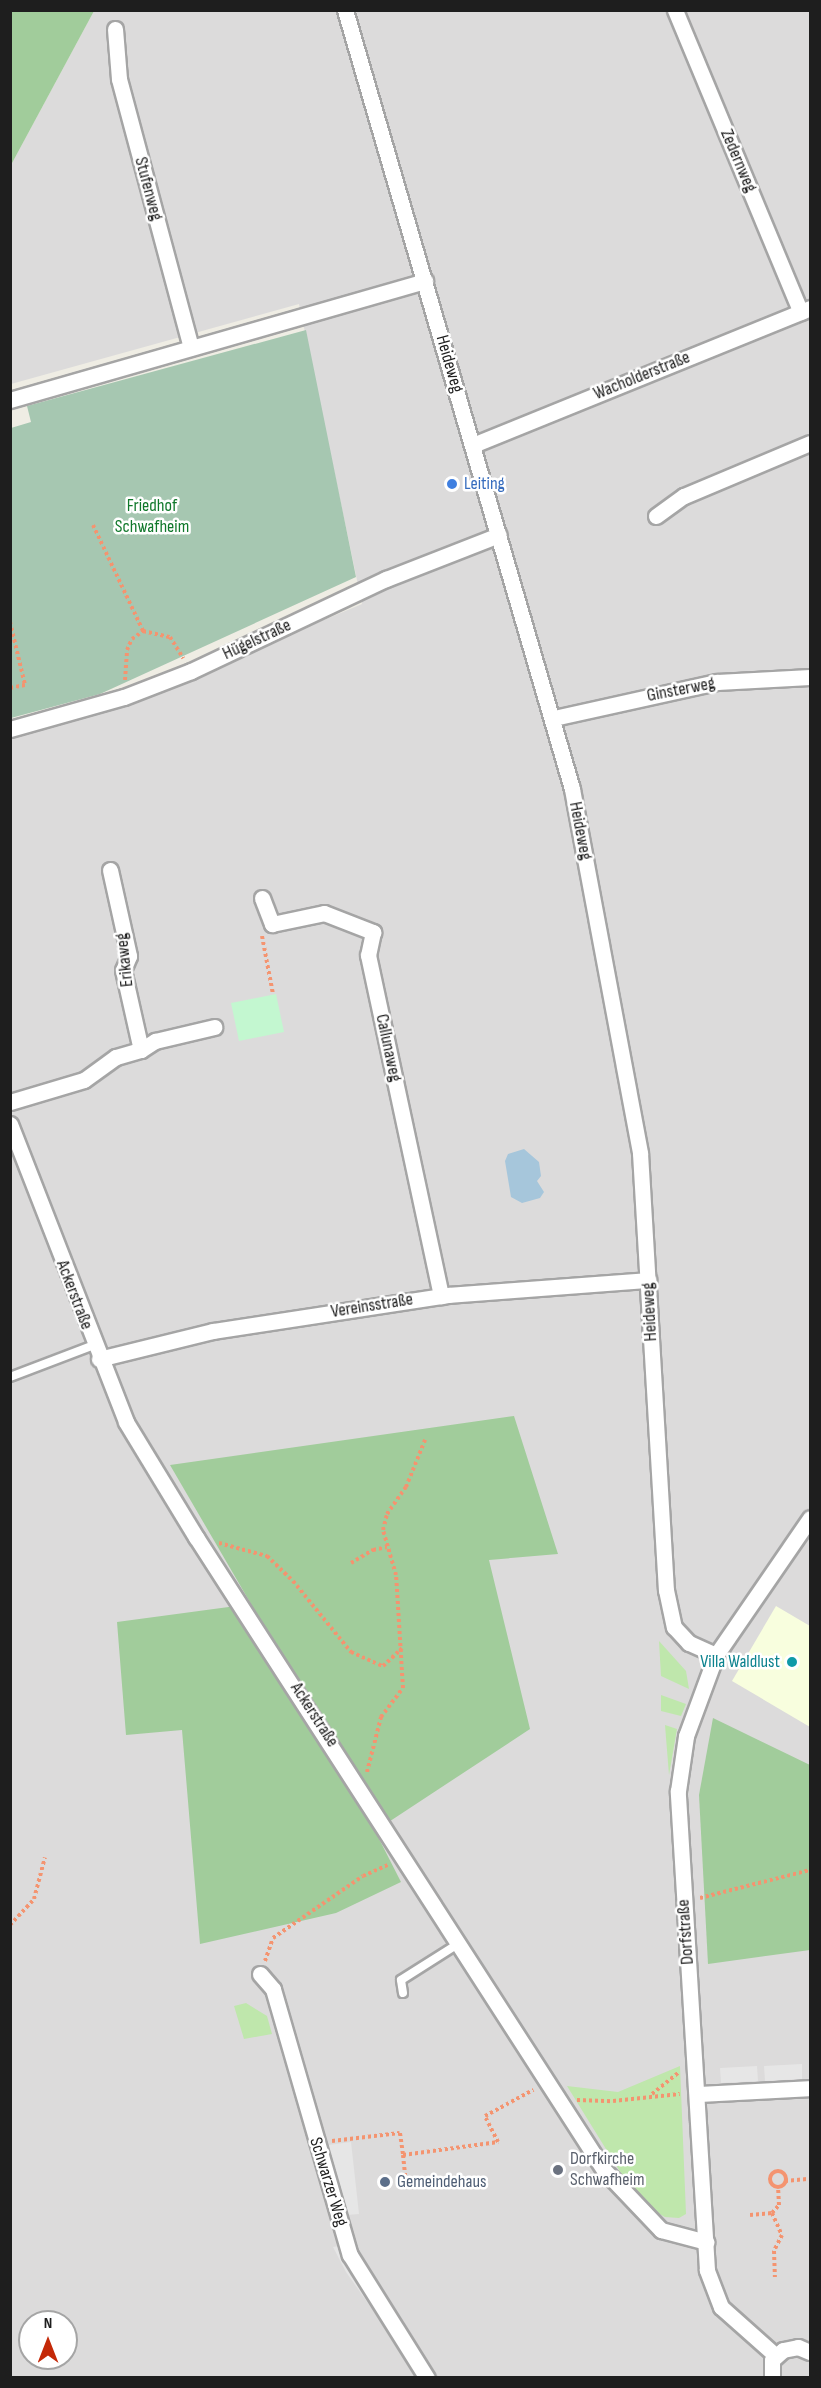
<!DOCTYPE html>
<meta charset="utf-8">
<style>
body{margin:0}
#map{position:relative;width:821px;height:2388px;overflow:hidden;background:#efede4;font-family:"Sofia Sans Condensed",sans-serif}
div>[style]{position:absolute}
.residential>*{inset:0;background:#dcdbdb}
.education>*{inset:0;background:#f8fede}
.grass>*{inset:0;background:#bfe7ac}
.forest>*{inset:0;background:#a1cc9b}
.cemetery>*{inset:0;background:#a6c7b1}
.park>*{inset:0;background:#c3f7d0}
.parking>*{inset:0;background:#e6e6e6}
.water>*{inset:0;background:#a6c6db}
.path>*{height:4px;margin-top:-2px;transform-origin:0;background:repeating-linear-gradient(90deg,#f49470 0 3px,transparent 0 6px)}
.path>.ring{margin:-2px;padding:0;box-sizing:content-box;background:none;border:4px solid #f49470;border-radius:50%}
.roads{filter:drop-shadow(2px 0 #a5a5a5) drop-shadow(-2px 0 #a5a5a5) drop-shadow(0 2px #a5a5a5) drop-shadow(0 -2px #a5a5a5)}
.lane>*{height:8px;margin:-4px;padding:0 4px;transform-origin:4px;border-radius:4px;background:#fff}
.street>*{height:15px;margin:-7.5px;padding:0 7.5px;transform-origin:7.5px;border-radius:7.5px;background:#fff}
.dots>*{width:16px;height:16px;translate:-50% -50%;box-sizing:border-box;border:3px solid #fff;border-radius:50%}
span{translate:-50% -50%;white-space:nowrap;text-align:center;line-height:1.15;-webkit-text-stroke:5px #fff;paint-order:stroke}
.street-label{font-size:18px;color:#1e1e1e}
.shop-label{font-size:18px;color:#366cbe}
.left{translate:0 -50%;text-align:left}
.park-label{font-size:18px;color:#10782b}
.culture-label{font-size:18px;color:#0d838f}
.right{translate:-100% -50%;text-align:right}
.worship-label{font-size:18px;color:#5b616d}
.service-label{font-size:18px;color:#4e5e75}
.frame{position:absolute;inset:0;border:12px solid #1e1e1e;pointer-events:none}
.north{position:absolute;left:18px;top:2310px;width:60px;height:60px;box-sizing:border-box;background:#fff;border:2px solid #a5a5a5;border-radius:50%;rotate:0deg;font-size:16px;font-weight:700;line-height:24px;text-align:center;color:#1e1e1e}
.north::after{content:'';display:block;margin:auto;width:21px;height:27px;background:#c42908;clip-path:polygon(50% 0,100% 100%,50% 72%,0 100%)}
</style>
<div id="map">
<div class="residential">
<div style="clip-path:polygon(evenodd,94px 11px,810px 11px,810px 2377px,11px 2377px,11px 735px,126px 703px,362px 604px,299px 304px,11px 384px,11px 165px,94px 11px,30px 2322px,66px 2322px,66px 2358px,30px 2358px,30px 2322px)"></div>
</div>
<div class="education">
<div style="clip-path:polygon(776px 1606px,810px 1626px,810px 1727px,732px 1681px)"></div>
</div>
<div class="grass">
<div style="clip-path:polygon(659px 1641px,686px 1671px,689px 1689px,661px 1676px)"></div>
<div style="clip-path:polygon(661px 1695px,686px 1704px,681px 1716px,661px 1711px)"></div>
<div style="clip-path:polygon(665px 1725px,677px 1729px,669px 1775px)"></div>
<div style="clip-path:polygon(246px 2003px,267px 2016px,272px 2034px,244px 2039px,234px 2006px)"></div>
<div style="clip-path:polygon(680px 2066px,686px 2214px,679px 2218px,665px 2217px,647px 2207px,627px 2183px,567px 2086px,618px 2092px)"></div>
</div>
<div class="forest">
<div style="clip-path:polygon(11px 10px,94px 11px,11px 165px,10px 11px)"></div>
<div style="clip-path:polygon(514px 1416px,558px 1554px,489px 1560px,530px 1729px,375px 1831px,401px 1882px,336px 1913px,200px 1944px,182px 1730px,126px 1735px,117px 1622px,251px 1604px,170px 1465px)"></div>
<div style="clip-path:polygon(713px 1718px,810px 1765px,810px 1950px,708px 1964px,699px 1795px)"></div>
</div>
<div class="cemetery">
<div style="clip-path:polygon(306px 330px,356px 577px,100px 694px,11px 718px,11px 428px,31px 422px,27px 406px)"></div>
</div>
<div class="park">
<div style="clip-path:polygon(276px 994px,284px 1032px,239px 1041px,231px 1003px)"></div>
</div>
<div class="parking">
<div style="clip-path:polygon(802px 2064px,802px 2079px,765px 2081px,764px 2066px)"></div>
<div style="clip-path:polygon(757px 2066px,758px 2081px,721px 2083px,720px 2068px)"></div>
<div style="clip-path:polygon(351px 2142px,359px 2214px,347px 2215px,328px 2145px)"></div>
<div style="clip-path:polygon(338px 2246px,387px 2322px,382px 2323px,346px 2272px,333px 2247px)"></div>
</div>
<div class="water">
<div style="clip-path:polygon(524px 1149px,539px 1162px,541px 1176px,537px 1181px,544px 1192px,540px 1198px,522px 1203px,511px 1197px,505px 1161px,508px 1154px)"></div>
</div>
<div class="path">
<div style="left:93px;top:525px;width:117px;rotate:64.7deg"></div>
<div style="left:10px;top:622px;width:65px;rotate:76.6deg"></div>
<div style="left:25px;top:685px;width:15px;rotate:169deg"></div>
<div style="left:125px;top:680px;width:30px;rotate:-86deg"></div>
<div style="left:127px;top:650px;width:12px;rotate:-66deg"></div>
<div style="left:132px;top:639px;width:14px;rotate:-36deg"></div>
<div style="left:143px;top:631px;width:28px;rotate:13deg"></div>
<div style="left:170px;top:637px;width:25px;rotate:58deg"></div>
<div style="left:262px;top:936px;width:59px;rotate:79.3deg"></div>
<div style="left:219px;top:1543px;width:50px;rotate:15.2deg"></div>
<div style="left:267px;top:1556px;width:36px;rotate:44deg"></div>
<div style="left:293px;top:1581px;width:92px;rotate:50.8deg"></div>
<div style="left:351px;top:1652px;width:35px;rotate:24deg"></div>
<div style="left:383px;top:1666px;width:26px;rotate:-43deg"></div>
<div style="left:351px;top:1563px;width:26px;rotate:-31deg"></div>
<div style="left:373px;top:1550px;width:14px;rotate:-12deg"></div>
<div style="left:367px;top:1772px;width:57px;rotate:-75.7deg"></div>
<div style="left:381px;top:1717px;width:36px;rotate:-53deg"></div>
<div style="left:403px;top:1688px;width:113px;rotate:-93.5deg"></div>
<div style="left:396px;top:1575px;width:47px;rotate:-106.1deg"></div>
<div style="left:383px;top:1530px;width:16px;rotate:-76deg"></div>
<div style="left:387px;top:1514px;width:33px;rotate:-55deg"></div>
<div style="left:406px;top:1487px;width:51px;rotate:-68deg"></div>
<div style="left:700px;top:1898px;width:114px;rotate:-14.3deg"></div>
<div style="left:10px;top:1925px;width:35px;rotate:-47deg"></div>
<div style="left:34px;top:1899px;width:43px;rotate:-75.3deg"></div>
<div style="left:265px;top:1961px;width:24px;rotate:-71deg"></div>
<div style="left:273px;top:1938px;width:109px;rotate:-34.6deg"></div>
<div style="left:363px;top:1876px;width:27px;rotate:-24deg"></div>
<div style="left:652px;top:2094px;width:35px;rotate:-39deg"></div>
<div style="left:577px;top:2100px;width:36px;rotate:2deg"></div>
<div style="left:613px;top:2101px;width:67px;rotate:-6deg"></div>
<div style="left:332px;top:2141px;width:68px;rotate:-6.7deg"></div>
<div style="left:400px;top:2133px;width:22px;rotate:82deg"></div>
<div style="left:403px;top:2155px;width:96px;rotate:-7.8deg"></div>
<div style="left:498px;top:2142px;width:29px;rotate:-117deg"></div>
<div style="left:485px;top:2116px;width:55px;rotate:-28.4deg"></div>
<div style="left:403px;top:2155px;width:20px;rotate:84deg"></div>
<div class="ring" style="left:770px;top:2171px;width:12px;height:12px"></div>
<div style="left:785px;top:2181px;width:25px;rotate:-5deg"></div>
<div style="left:772px;top:2213px;width:24px;rotate:66deg"></div>
<div style="left:782px;top:2235px;width:18px;rotate:117deg"></div>
<div style="left:774px;top:2251px;width:26px;rotate:88deg"></div>
<div style="left:750px;top:2215px;width:22px;rotate:-5deg"></div>
<div style="left:772px;top:2213px;width:11px;rotate:-49deg"></div>
<div style="left:779px;top:2205px;width:18px;rotate:-93deg"></div>
</div>
<div class="roads">
<div class="lane">
<div style="left:10px;top:1377px;width:90px;rotate:-20.9deg"></div>
<div style="left:403px;top:1993px;width:13px;rotate:-99deg"></div>
<div style="left:401px;top:1980px;width:67px;rotate:-32.3deg"></div>
</div>
<div class="street">
<div style="left:345px;top:10px;width:811px;rotate:73.75deg"></div>
<div style="left:572px;top:789px;width:370px;rotate:79.4deg"></div>
<div style="left:640px;top:1153px;width:438px;rotate:86.6deg"></div>
<div style="left:666px;top:1590px;width:38px;rotate:78deg"></div>
<div style="left:674px;top:1627px;width:22px;rotate:47deg"></div>
<div style="left:689px;top:1643px;width:30px;rotate:24deg"></div>
<div style="left:675px;top:10px;width:327px;rotate:67.4deg"></div>
<div style="left:115px;top:29px;width:50px;rotate:85.4deg"></div>
<div style="left:119px;top:79px;width:278px;rotate:75deg"></div>
<div style="left:10px;top:400px;width:432px;rotate:-16deg"></div>
<div style="left:473px;top:445px;width:364px;rotate:-22.1deg"></div>
<div style="left:656px;top:516px;width:34px;rotate:-36deg"></div>
<div style="left:684px;top:496px;width:137px;rotate:-22.8deg"></div>
<div style="left:554px;top:718px;width:167px;rotate:-12.5deg"></div>
<div style="left:717px;top:682px;width:93px;rotate:-3.1deg"></div>
<div style="left:10px;top:729px;width:118px;rotate:-15.7deg"></div>
<div style="left:124px;top:697px;width:72px;rotate:-21.2deg"></div>
<div style="left:191px;top:671px;width:216px;rotate:-25.3deg"></div>
<div style="left:386px;top:579px;width:121px;rotate:-21.3deg"></div>
<div style="left:110px;top:870px;width:88px;rotate:77.5deg"></div>
<div style="left:129px;top:956px;width:15px;rotate:113deg"></div>
<div style="left:123px;top:970px;width:82px;rotate:77.3deg"></div>
<div style="left:262px;top:898px;width:28px;rotate:69deg"></div>
<div style="left:272px;top:924px;width:53px;rotate:-11.9deg"></div>
<div style="left:324px;top:913px;width:53px;rotate:21.2deg"></div>
<div style="left:373px;top:932px;width:24px;rotate:102deg"></div>
<div style="left:368px;top:955px;width:349px;rotate:77.9deg"></div>
<div style="left:10px;top:1102px;width:77px;rotate:-16.6deg"></div>
<div style="left:84px;top:1080px;width:39px;rotate:-36deg"></div>
<div style="left:116px;top:1057px;width:26px;rotate:-16deg"></div>
<div style="left:141px;top:1050px;width:17px;rotate:-33deg"></div>
<div style="left:155px;top:1041px;width:61px;rotate:-13.3deg"></div>
<div style="left:10px;top:1124px;width:320px;rotate:68.7deg"></div>
<div style="left:126px;top:1422px;width:135px;rotate:58.7deg"></div>
<div style="left:196px;top:1537px;width:753px;rotate:57.2deg"></div>
<div style="left:604px;top:2170px;width:83px;rotate:46.5deg"></div>
<div style="left:661px;top:2230px;width:47px;rotate:14.9deg"></div>
<div style="left:99px;top:1359px;width:117px;rotate:-13.8deg"></div>
<div style="left:213px;top:1331px;width:238px;rotate:-8.7deg"></div>
<div style="left:448px;top:1295px;width:201px;rotate:-4.3deg"></div>
<div style="left:260px;top:1974px;width:20px;rotate:49deg"></div>
<div style="left:273px;top:1989px;width:277px;rotate:73.9deg"></div>
<div style="left:350px;top:2255px;width:145px;rotate:58deg"></div>
<div style="left:697px;top:2094px;width:113px;rotate:-3deg"></div>
<div style="left:775px;top:2355px;width:72px;rotate:-138.4deg"></div>
<div style="left:721px;top:2307px;width:40px;rotate:-111deg"></div>
<div style="left:707px;top:2270px;width:480px;rotate:-93.5deg"></div>
<div style="left:678px;top:1791px;width:56px;rotate:-81.7deg"></div>
<div style="left:686px;top:1736px;width:86px;rotate:-69.7deg"></div>
<div style="left:716px;top:1655px;width:166px;rotate:-55.5deg"></div>
<div style="left:772px;top:2378px;width:18px;rotate:-90deg"></div>
<div style="left:772px;top:2360px;width:15px;rotate:-42deg"></div>
<div style="left:783px;top:2350px;width:15px;rotate:-11deg"></div>
<div style="left:798px;top:2347px;width:13px;rotate:23deg"></div>
</div>
</div>
<div class="dots">
<div style="left:452px;top:484px;background:#3f7fe0"></div>
<div style="left:792px;top:1662px;background:#0f9aa8"></div>
<div style="left:558px;top:2170px;background:#6b7280"></div>
<div style="left:385px;top:2182px;background:#5c6f8a"></div>
</div>
<div class="street-label">
<span style="left:738px;top:161px;rotate:67deg">Zedernweg</span>
<span style="left:148px;top:189px;rotate:75deg">Stufenweg</span>
<span style="left:449px;top:364px;rotate:74deg">Heideweg</span>
<span style="left:642px;top:376px;rotate:-22deg">Wacholderstraße</span>
<span style="left:257px;top:640px;rotate:-25deg">Hügelstraße</span>
<span style="left:681px;top:690px;rotate:-11deg">Ginsterweg</span>
<span style="left:580px;top:831px;rotate:79deg">Heideweg</span>
<span style="left:125px;top:960px;rotate:-96deg">Erikaweg</span>
<span style="left:388px;top:1048px;rotate:78deg">Callunaweg</span>
<span style="left:74px;top:1295px;rotate:69deg">Ackerstraße</span>
<span style="left:372px;top:1306px;rotate:-9deg">Vereinsstraße</span>
<span style="left:650px;top:1312px;rotate:-93deg">Heideweg</span>
<span style="left:314px;top:1715px;rotate:57deg">Ackerstraße</span>
<span style="left:686px;top:1932px;rotate:-94deg">Dorfstraße</span>
<span style="left:328px;top:2182px;rotate:73deg">Schwarzer Weg</span>
</div>
<div class="shop-label">
<span class="left" style="left:464px;top:484px">Leiting</span>
</div>
<div class="park-label">
<span style="left:152px;top:517px">Friedhof<br>Schwafheim</span>
</div>
<div class="culture-label">
<span class="right" style="left:780px;top:1662px">Villa Waldlust</span>
</div>
<div class="worship-label">
<span class="left" style="left:570px;top:2170px">Dorfkirche<br>Schwafheim</span>
</div>
<div class="service-label">
<span class="left" style="left:397px;top:2182px">Gemeindehaus</span>
</div>
<div class="frame"></div>
<div class="north">N</div>
</div>
